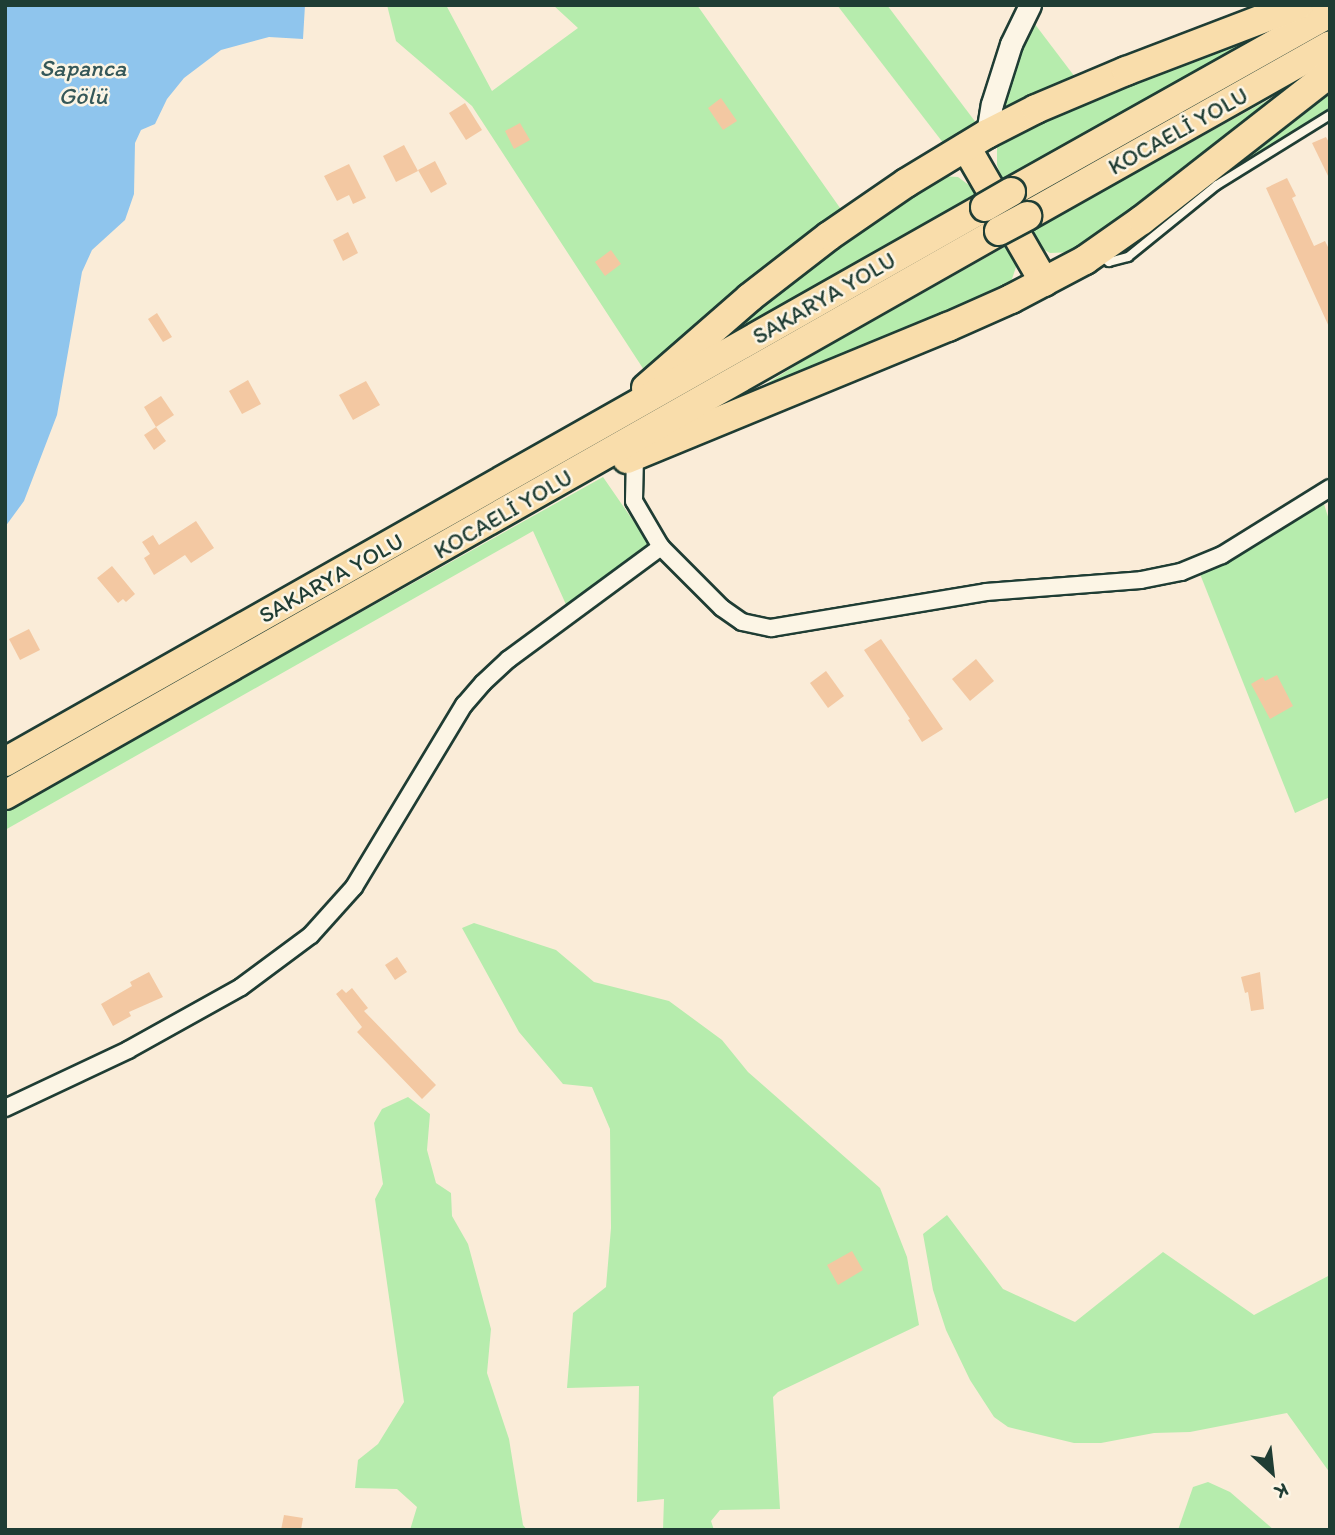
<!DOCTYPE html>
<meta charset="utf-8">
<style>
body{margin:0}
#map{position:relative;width:1335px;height:1535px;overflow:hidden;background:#faecd8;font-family:Itim,sans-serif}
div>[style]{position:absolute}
.green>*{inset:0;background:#b6ecad}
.water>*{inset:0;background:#8fc5ed}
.building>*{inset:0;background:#f3c8a2}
.roads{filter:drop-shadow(2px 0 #1f3d34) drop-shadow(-2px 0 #1f3d34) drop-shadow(0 2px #1f3d34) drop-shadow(0 -2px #1f3d34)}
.lane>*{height:8px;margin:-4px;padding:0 4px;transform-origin:4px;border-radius:4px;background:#fcf5e5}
.street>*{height:16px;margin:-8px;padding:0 8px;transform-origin:8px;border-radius:8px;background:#fcf5e5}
.secondary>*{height:21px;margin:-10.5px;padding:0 10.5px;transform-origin:10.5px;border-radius:10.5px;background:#fcf5e5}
.highway>*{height:28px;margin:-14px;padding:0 14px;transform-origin:14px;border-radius:14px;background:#f9ddab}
.bridges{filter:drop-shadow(2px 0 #1f3d34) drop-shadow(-2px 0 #1f3d34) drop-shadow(0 2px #1f3d34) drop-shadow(0 -2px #1f3d34)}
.highway-bridge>*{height:28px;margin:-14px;padding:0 14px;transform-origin:14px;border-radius:14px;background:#f9ddab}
span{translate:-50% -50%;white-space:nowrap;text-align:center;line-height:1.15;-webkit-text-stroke:5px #fcf5e5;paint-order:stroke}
.street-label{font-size:23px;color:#1f3d34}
.water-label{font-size:24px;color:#355859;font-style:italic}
.frame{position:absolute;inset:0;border:7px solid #1f3d34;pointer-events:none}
.north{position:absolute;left:1237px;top:1437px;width:70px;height:70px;-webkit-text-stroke:5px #fcf5e5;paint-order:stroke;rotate:153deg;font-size:19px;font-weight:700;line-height:28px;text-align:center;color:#1f3d34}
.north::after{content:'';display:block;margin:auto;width:24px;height:32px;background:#1f3d34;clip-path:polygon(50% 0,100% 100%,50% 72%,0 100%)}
</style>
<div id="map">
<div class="green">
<div style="clip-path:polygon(387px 5px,446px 5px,492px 91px,578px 28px,553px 5px,697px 5px,845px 215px,644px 370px,472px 106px,396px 41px)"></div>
<div style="clip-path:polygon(837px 5px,887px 5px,977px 124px,944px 144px)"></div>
<div style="clip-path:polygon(1031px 19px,1078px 81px,1005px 112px,999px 110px,999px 101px)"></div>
<div style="clip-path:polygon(1285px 21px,1003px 181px,997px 165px,997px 145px,1009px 135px,1044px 117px)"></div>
<div style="clip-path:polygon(1315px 74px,1097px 241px,1074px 252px,1050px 253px,1037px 246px,1028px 232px)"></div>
<div style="clip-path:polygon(1330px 88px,1330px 115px,1256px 159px,1128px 257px,1109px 262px,1114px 251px)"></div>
<div style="clip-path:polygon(939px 176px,958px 177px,981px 194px,711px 345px,790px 281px)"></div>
<div style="clip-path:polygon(1010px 244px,1017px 264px,1010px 285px,998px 297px,745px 397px,806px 359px)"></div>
<div style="clip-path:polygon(603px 477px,650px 545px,568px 609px,533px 531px,5px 830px,5px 811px)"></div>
<div style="clip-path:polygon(1324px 504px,1330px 523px,1330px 797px,1295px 813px,1200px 574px)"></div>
<div style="clip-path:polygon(474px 923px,556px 950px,594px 982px,669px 1001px,722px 1040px,748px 1072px,880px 1188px,907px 1257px,919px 1325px,778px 1392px,773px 1397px,780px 1509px,720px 1510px,711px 1521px,714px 1530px,663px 1530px,664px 1499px,637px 1502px,639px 1386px,567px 1388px,573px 1313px,606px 1287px,611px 1228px,610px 1129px,592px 1087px,563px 1084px,519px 1032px,462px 928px)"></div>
<div style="clip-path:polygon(408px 1097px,430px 1114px,427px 1150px,436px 1183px,451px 1193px,452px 1216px,468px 1244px,491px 1329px,487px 1373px,509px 1439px,523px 1525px,527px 1530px,410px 1530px,417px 1507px,397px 1489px,355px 1488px,358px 1460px,378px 1444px,404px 1402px,375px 1199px,383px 1184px,374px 1123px,382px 1109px)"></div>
<div style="clip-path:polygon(947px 1215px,1003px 1289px,1075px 1322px,1163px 1252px,1254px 1315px,1330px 1275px,1330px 1473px,1287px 1413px,1190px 1432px,1154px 1433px,1101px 1443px,1074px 1443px,1008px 1427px,994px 1417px,970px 1380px,946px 1330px,933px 1290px,923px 1234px)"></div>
<div style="clip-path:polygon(1208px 1482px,1230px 1492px,1274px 1530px,1178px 1530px,1193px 1487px)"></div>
</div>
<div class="water">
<div style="clip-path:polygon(5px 5px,305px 5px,303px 39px,269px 37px,221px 50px,184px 78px,167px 99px,155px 124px,141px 130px,135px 143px,134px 194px,125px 220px,92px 250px,82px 272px,57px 415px,24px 501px,5px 527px)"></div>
</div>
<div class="building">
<div style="clip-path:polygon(721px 98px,737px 121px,723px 130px,708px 108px)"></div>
<div style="clip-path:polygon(465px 103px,482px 130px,466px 140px,449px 113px)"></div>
<div style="clip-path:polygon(520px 123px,530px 140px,514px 149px,505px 131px)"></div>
<div style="clip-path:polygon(1326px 137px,1330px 144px,1330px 180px,1312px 143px)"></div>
<div style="clip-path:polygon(404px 145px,418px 171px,396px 182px,383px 156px)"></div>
<div style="clip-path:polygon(435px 161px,447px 184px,431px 193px,418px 170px)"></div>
<div style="clip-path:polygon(349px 164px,366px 198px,353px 204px,349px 195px,337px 201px,324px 176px)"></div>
<div style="clip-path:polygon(1287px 178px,1296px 196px,1292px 198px,1314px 246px,1325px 241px,1330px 251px,1330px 329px,1266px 188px)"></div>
<div style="clip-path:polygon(348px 232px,358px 253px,343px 261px,333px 240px)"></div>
<div style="clip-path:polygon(611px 250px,621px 264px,605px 276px,595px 262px)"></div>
<div style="clip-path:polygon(157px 313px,172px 337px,163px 342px,148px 319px)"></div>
<div style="clip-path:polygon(248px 380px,261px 404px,242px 414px,229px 391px)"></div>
<div style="clip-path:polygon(366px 381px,380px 405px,353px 420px,339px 395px)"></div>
<div style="clip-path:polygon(161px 396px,174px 415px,156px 427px,144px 407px)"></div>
<div style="clip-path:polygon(156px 427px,166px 441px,154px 450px,144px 435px)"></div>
<div style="clip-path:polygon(196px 521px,214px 548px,191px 563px,185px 555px,154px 575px,144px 558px,150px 554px,142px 542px,153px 535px,159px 545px)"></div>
<div style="clip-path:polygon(112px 566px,135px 594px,126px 602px,123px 599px,118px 603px,97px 578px)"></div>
<div style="clip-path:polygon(29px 629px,40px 650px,20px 660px,9px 639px)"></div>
<div style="clip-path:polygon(881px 639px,943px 729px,922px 742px,908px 720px,910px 719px,864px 650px)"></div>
<div style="clip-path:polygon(976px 659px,994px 681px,970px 701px,952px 679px)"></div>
<div style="clip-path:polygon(826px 671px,844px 696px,828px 708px,810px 683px)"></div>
<div style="clip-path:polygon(1277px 675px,1293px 706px,1270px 719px,1251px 684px,1263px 677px,1265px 681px)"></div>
<div style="clip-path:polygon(397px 957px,407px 972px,395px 980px,385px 965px)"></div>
<div style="clip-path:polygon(149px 972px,163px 997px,129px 1012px,131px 1016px,113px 1026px,101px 1004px,132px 986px,130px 982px)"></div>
<div style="clip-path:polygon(1260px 972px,1264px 1009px,1251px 1011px,1248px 992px,1245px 993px,1241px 977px)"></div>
<div style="clip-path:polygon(352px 988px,368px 1008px,364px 1011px,436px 1085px,422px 1099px,357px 1032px,362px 1027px,336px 994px,342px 989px,346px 993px)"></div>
<div style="clip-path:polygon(852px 1251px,863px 1270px,838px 1285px,827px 1265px)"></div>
<div style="clip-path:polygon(284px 1515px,303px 1518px,301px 1530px,281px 1530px)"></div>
</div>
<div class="roads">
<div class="lane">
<div style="left:1101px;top:256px;width:10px;rotate:37deg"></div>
<div style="left:1109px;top:262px;width:20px;rotate:-15deg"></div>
<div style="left:1128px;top:257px;width:114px;rotate:-39deg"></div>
<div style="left:1217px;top:185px;width:133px;rotate:-31.8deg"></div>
</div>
<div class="street">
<div style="left:635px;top:456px;width:45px;rotate:91.3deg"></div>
<div style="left:634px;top:501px;width:53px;rotate:59.6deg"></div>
<div style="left:661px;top:547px;width:86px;rotate:45deg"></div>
<div style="left:722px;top:608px;width:24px;rotate:35deg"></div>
<div style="left:742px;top:622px;width:30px;rotate:12deg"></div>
<div style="left:771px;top:628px;width:218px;rotate:-9.5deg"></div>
<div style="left:986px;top:592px;width:155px;rotate:-4.4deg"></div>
<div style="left:1141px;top:580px;width:41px;rotate:-11.3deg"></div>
<div style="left:1181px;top:572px;width:44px;rotate:-22.5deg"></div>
<div style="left:1222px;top:555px;width:127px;rotate:-31.8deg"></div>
<div style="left:5px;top:1108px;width:136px;rotate:-25.2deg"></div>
<div style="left:128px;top:1050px;width:129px;rotate:-29.1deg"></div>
<div style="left:241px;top:987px;width:87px;rotate:-36.6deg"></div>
<div style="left:311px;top:935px;width:64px;rotate:-48.1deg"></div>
<div style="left:354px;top:887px;width:213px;rotate:-58.9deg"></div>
<div style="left:464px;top:705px;width:29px;rotate:-49deg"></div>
<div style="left:483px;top:683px;width:35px;rotate:-43deg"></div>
<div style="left:509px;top:659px;width:189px;rotate:-36.4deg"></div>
</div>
<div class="secondary">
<div style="left:987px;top:134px;width:30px;rotate:-81deg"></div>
<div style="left:992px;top:104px;width:63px;rotate:-72.4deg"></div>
<div style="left:1011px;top:44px;width:43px;rotate:-64deg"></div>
</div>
<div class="highway">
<div style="left:966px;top:147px;width:156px;rotate:60deg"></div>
<div style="left:1011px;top:192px;width:366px;rotate:-29.3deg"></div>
<div style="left:1027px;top:216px;width:348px;rotate:-29.4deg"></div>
<div style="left:646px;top:388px;width:137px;rotate:-41.1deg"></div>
<div style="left:749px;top:298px;width:101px;rotate:-37.8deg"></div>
<div style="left:829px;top:236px;width:93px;rotate:-34.5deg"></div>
<div style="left:906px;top:183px;width:95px;rotate:-31.2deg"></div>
<div style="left:987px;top:134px;width:55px;rotate:-27deg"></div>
<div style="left:1036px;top:109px;width:98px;rotate:-22.9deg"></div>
<div style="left:1126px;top:71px;width:185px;rotate:-20.9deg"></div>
<div style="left:627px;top:459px;width:347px;rotate:-22.4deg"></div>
<div style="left:948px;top:327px;width:69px;rotate:-24deg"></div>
<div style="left:1011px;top:299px;width:84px;rotate:-27.8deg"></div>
<div style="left:1085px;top:260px;width:70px;rotate:-35.1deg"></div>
<div style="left:1142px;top:220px;width:239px;rotate:-38deg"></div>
<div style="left:5px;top:762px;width:1126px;rotate:-29.52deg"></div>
<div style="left:5px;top:795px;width:1143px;rotate:-29.57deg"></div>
</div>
</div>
<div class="bridges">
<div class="highway-bridge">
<div style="left:985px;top:207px;width:30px;rotate:-30deg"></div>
<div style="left:999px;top:231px;width:32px;rotate:-28deg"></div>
</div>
</div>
<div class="street-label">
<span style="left:1178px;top:131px;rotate:-29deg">KOCAELİ YOLU</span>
<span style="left:824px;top:298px;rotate:-30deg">SAKARYA YOLU</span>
<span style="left:503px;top:514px;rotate:-30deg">KOCAELİ YOLU</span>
<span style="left:331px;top:578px;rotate:-29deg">SAKARYA YOLU</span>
</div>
<div class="water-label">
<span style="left:83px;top:82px">Sapanca<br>Gölü</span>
</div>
<div class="frame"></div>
<div class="north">K</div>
</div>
